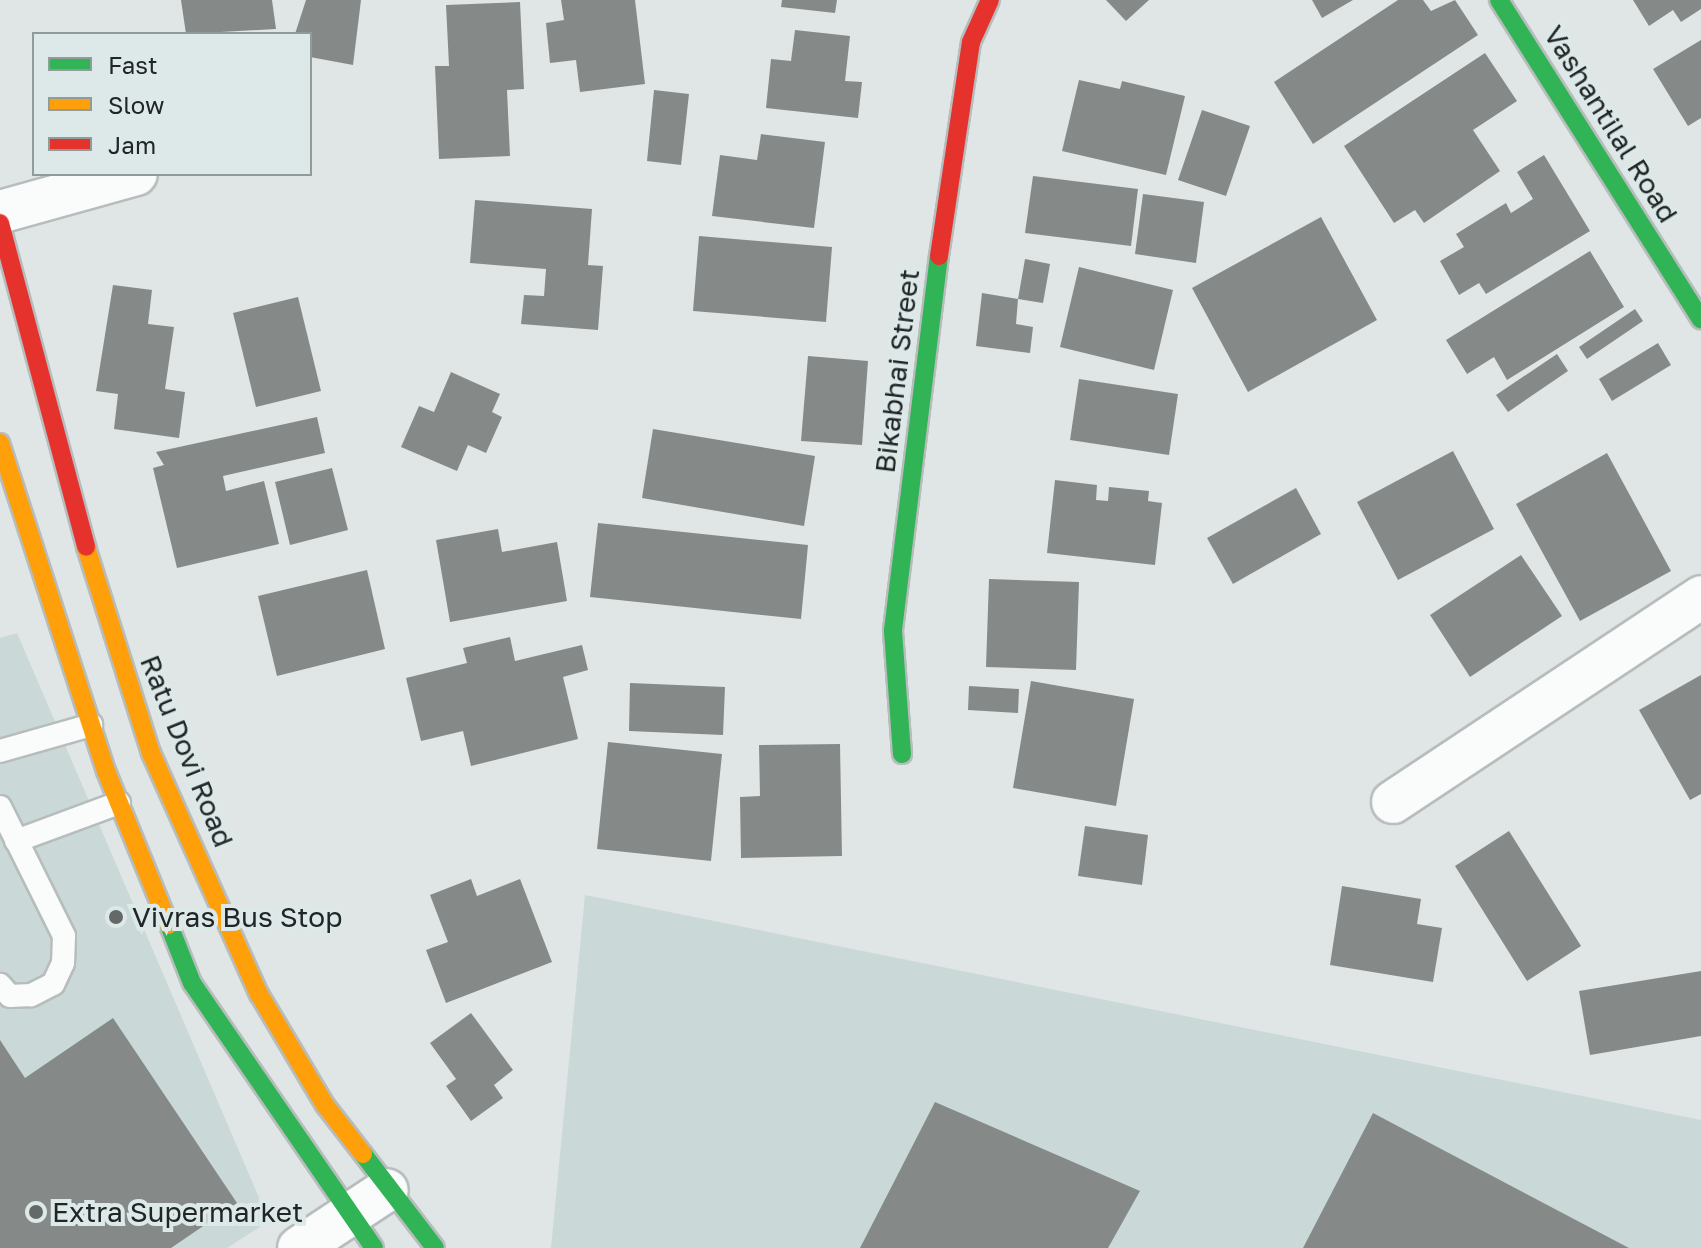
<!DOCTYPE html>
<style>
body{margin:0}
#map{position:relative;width:1701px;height:1248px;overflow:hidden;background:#dfe6e5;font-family:"Golos Text",sans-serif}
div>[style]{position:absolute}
.built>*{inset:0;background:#cad9d7}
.building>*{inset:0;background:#858a89}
.roads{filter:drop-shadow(2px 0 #b7bdbc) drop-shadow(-2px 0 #b7bdbc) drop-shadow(0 2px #b7bdbc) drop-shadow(0 -2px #b7bdbc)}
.lane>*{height:22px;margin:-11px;padding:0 11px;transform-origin:11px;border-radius:11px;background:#fafbfb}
.street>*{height:42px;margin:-21px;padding:0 21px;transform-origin:21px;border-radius:21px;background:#fafbfb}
.fast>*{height:18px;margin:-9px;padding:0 9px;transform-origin:9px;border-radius:9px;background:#30b455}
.slow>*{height:18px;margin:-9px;padding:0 9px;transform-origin:9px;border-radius:9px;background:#ff9f0a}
.jam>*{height:18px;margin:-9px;padding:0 9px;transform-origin:9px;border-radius:9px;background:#e5322d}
.dots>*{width:22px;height:22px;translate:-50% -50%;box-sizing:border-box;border:4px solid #dce9e8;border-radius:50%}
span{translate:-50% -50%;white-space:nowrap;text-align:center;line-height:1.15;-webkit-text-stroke:8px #dce9e8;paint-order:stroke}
.street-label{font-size:28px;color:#212525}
.poi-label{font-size:28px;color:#212525}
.left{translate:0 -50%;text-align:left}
.legend{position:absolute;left:32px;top:32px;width:280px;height:144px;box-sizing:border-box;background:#dce9e8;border:2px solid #919b9a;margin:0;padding:10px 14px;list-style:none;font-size:24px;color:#212525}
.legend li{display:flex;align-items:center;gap:16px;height:40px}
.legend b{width:40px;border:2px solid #919b9a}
</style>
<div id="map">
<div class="built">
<div style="clip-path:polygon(17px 633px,269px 1221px,227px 1248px,0 1248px,0 638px)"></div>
<div style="clip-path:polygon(585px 895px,1701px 1120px,1701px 1248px,551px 1248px)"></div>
</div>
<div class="building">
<div style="clip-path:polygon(181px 0,272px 0,276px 29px,186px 34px)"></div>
<div style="clip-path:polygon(306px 0,361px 0,353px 65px,310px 57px,310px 34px,295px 34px)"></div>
<div style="clip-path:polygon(561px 0,635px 0,645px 84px,580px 92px,576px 60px,550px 63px,546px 23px,564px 20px)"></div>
<div style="clip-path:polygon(782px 0,837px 0,835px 13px,781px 7px)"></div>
<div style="clip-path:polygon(1106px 0,1149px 0,1126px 21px)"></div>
<div style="clip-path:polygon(1312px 0,1353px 0,1322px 18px)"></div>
<div style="clip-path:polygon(1398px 0,1423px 0,1431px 11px,1455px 0,1478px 35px,1313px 144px,1274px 82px)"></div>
<div style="clip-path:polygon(1633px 0,1701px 0,1701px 9px,1681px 22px,1673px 10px,1649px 26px)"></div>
<div style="clip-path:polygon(520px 2px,524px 89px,507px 90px,510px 156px,439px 159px,435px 66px,449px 66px,446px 5px)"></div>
<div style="clip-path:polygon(795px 30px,850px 36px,845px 81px,862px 82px,858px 118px,766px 108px,771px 59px,791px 61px)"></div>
<div style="clip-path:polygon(1701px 40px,1701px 118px,1688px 126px,1653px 69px)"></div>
<div style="clip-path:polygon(1485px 53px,1517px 101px,1473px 130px,1500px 171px,1424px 223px,1415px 210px,1394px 223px,1344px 146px)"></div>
<div style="clip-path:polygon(1079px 80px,1120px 89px,1122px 81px,1185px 96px,1166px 175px,1062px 151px)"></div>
<div style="clip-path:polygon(654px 90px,689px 94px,681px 165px,647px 161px)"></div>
<div style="clip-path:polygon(1202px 110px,1250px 126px,1226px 196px,1178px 180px)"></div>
<div style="clip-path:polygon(761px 134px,825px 142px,814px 228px,712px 216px,720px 155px,757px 160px)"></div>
<div style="clip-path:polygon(1544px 155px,1590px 231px,1486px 294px,1479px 283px,1459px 295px,1440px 261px,1464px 247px,1456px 234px,1506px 203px,1511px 213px,1533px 199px,1517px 172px)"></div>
<div style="clip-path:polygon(1033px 176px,1138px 189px,1131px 246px,1025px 233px)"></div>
<div style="clip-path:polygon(1143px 194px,1204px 202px,1196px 263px,1135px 254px)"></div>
<div style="clip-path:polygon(475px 200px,592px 209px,588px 265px,603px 266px,598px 330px,521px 324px,524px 295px,544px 296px,546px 269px,470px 263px)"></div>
<div style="clip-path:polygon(1321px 217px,1377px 320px,1248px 392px,1192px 288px)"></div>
<div style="clip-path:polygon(699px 236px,832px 247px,826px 322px,693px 311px)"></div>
<div style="clip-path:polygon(1590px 251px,1624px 307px,1507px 380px,1494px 357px,1467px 374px,1446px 340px)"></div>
<div style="clip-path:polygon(1025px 259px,1050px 264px,1043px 303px,1018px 299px,1016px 324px,1033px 327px,1030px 353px,976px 346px,982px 293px,1018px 299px)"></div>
<div style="clip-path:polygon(1079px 267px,1173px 290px,1154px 370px,1060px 347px)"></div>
<div style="clip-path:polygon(113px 285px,152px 290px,148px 324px,174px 327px,165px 389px,185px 392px,179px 438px,114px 429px,118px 394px,96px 391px)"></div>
<div style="clip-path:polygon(298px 297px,321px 391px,256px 407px,233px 313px)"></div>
<div style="clip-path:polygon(1635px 309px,1643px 321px,1587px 359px,1579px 347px)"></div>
<div style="clip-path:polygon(1658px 343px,1671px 365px,1612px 401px,1599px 379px)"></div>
<div style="clip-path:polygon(1557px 354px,1568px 371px,1508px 412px,1496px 395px)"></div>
<div style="clip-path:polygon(808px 356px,868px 361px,862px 445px,801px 441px)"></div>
<div style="clip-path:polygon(451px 372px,500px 394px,492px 412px,502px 417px,486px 453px,468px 445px,457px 471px,401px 447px,419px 406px,434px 412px)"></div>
<div style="clip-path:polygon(1079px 379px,1178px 394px,1169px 455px,1070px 440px)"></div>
<div style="clip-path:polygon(317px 417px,325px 453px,223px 476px,226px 491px,264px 481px,279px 544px,177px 568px,153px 468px,164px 465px,156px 452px)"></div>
<div style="clip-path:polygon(653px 429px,815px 456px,804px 526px,642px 498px)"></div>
<div style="clip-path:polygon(1453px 451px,1494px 529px,1398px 580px,1357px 502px)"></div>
<div style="clip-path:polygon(1607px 453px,1671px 571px,1580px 621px,1516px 504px)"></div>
<div style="clip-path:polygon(332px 468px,348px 530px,290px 545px,275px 482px)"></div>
<div style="clip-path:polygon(1055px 480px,1097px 485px,1096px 500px,1108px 501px,1109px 487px,1149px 491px,1148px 501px,1162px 503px,1155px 565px,1047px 553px)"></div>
<div style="clip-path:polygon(1296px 488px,1321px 534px,1233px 584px,1207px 538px)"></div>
<div style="clip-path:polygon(598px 523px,808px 545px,801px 619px,590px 597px)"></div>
<div style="clip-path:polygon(498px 529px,502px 552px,557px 542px,567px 601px,450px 622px,436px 540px)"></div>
<div style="clip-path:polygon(1521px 555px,1562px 616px,1470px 677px,1430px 615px)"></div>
<div style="clip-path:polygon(367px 570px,385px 649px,277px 676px,258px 596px)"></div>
<div style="clip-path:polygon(989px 579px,1079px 582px,1076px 670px,986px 667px)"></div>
<div style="clip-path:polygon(510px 637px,515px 661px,582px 645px,588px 670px,563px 677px,578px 739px,471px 766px,463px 731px,421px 741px,406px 678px,467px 663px,463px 648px)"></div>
<div style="clip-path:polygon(1701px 675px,1701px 794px,1690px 800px,1639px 710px)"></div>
<div style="clip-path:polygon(1031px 681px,1134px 699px,1116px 806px,1013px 788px)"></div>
<div style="clip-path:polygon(630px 683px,725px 687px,723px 735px,629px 731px)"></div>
<div style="clip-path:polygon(969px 686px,1019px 689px,1018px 713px,968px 710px)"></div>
<div style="clip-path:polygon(608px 742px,722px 754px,711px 861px,597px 849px)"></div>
<div style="clip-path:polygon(840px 744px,842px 856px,741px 858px,740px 797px,760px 796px,759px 745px)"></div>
<div style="clip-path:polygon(1085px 826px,1148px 835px,1142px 885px,1078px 876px)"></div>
<div style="clip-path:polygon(1509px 831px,1581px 946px,1527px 981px,1455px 866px)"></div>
<div style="clip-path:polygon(471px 879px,477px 896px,520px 879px,552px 962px,446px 1003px,426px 950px,448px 942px,430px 895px)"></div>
<div style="clip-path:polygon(1342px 886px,1421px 899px,1417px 924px,1442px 928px,1433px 982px,1330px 965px)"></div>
<div style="clip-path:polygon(1701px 971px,1701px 1036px,1590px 1055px,1579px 991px)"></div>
<div style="clip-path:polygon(471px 1013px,513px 1070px,494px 1085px,503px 1098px,471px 1121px,446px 1086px,456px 1079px,430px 1043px)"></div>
<div style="clip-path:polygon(113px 1018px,237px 1203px,171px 1248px,0 1248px,0 1040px,25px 1078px)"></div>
<div style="clip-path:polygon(935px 1102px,1140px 1191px,1108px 1248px,860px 1248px)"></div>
<div style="clip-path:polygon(1373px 1113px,1629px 1248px,1303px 1248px)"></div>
</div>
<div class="roads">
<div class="lane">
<div style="left:0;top:751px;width:95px;rotate:-15.9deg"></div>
<div style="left:0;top:807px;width:144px;rotate:63.6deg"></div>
<div style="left:64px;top:936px;width:27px;rotate:92deg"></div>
<div style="left:63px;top:963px;width:23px;rotate:115deg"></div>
<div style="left:53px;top:984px;width:25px;rotate:153deg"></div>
<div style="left:31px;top:995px;width:21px;rotate:177deg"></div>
<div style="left:10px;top:996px;width:15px;rotate:-132deg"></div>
<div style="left:16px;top:841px;width:110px;rotate:-20.3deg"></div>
</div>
<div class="street">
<div style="left:0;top:212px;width:141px;rotate:-15.6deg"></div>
<div style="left:1393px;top:802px;width:370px;rotate:-33.6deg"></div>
<div style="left:299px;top:1248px;width:105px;rotate:-33.4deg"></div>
</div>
<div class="fast">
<div style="left:1499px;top:0;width:378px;rotate:57.7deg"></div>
<div style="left:902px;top:754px;width:124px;rotate:-94.2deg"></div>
<div style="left:893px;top:630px;width:377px;rotate:-83deg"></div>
<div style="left:169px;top:925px;width:62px;rotate:68.4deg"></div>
<div style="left:192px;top:983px;width:321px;rotate:55.5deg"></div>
<div style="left:363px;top:1154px;width:118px;rotate:52.5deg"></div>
</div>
<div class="slow">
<div style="left:0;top:443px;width:345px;rotate:72.1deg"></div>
<div style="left:106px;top:771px;width:166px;rotate:67.8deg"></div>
<div style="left:86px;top:547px;width:216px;rotate:72.5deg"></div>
<div style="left:151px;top:753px;width:264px;rotate:65.9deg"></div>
<div style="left:259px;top:994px;width:129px;rotate:59.3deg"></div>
<div style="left:325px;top:1105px;width:62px;rotate:52.2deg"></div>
</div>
<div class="jam">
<div style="left:0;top:223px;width:335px;rotate:75.1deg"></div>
<div style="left:939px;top:256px;width:216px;rotate:-81.5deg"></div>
<div style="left:971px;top:42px;width:46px;rotate:-65.7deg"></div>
</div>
</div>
<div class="dots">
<div style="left:116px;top:917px;background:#646968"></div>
<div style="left:36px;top:1212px;background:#646968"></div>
</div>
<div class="street-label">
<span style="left:1611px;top:124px;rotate:58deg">Vashantilal Road</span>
<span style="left:897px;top:371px;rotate:-83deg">Bikabhai Street</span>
<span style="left:187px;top:751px;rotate:68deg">Ratu Dovi Road</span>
</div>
<div class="poi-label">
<span class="left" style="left:132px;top:917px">Vivras Bus Stop</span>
<span class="left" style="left:52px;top:1212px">Extra Supermarket</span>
</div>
<ul class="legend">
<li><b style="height:10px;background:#30b455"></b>Fast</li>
<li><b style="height:10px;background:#ff9f0a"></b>Slow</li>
<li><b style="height:10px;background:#e5322d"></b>Jam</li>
</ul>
</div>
